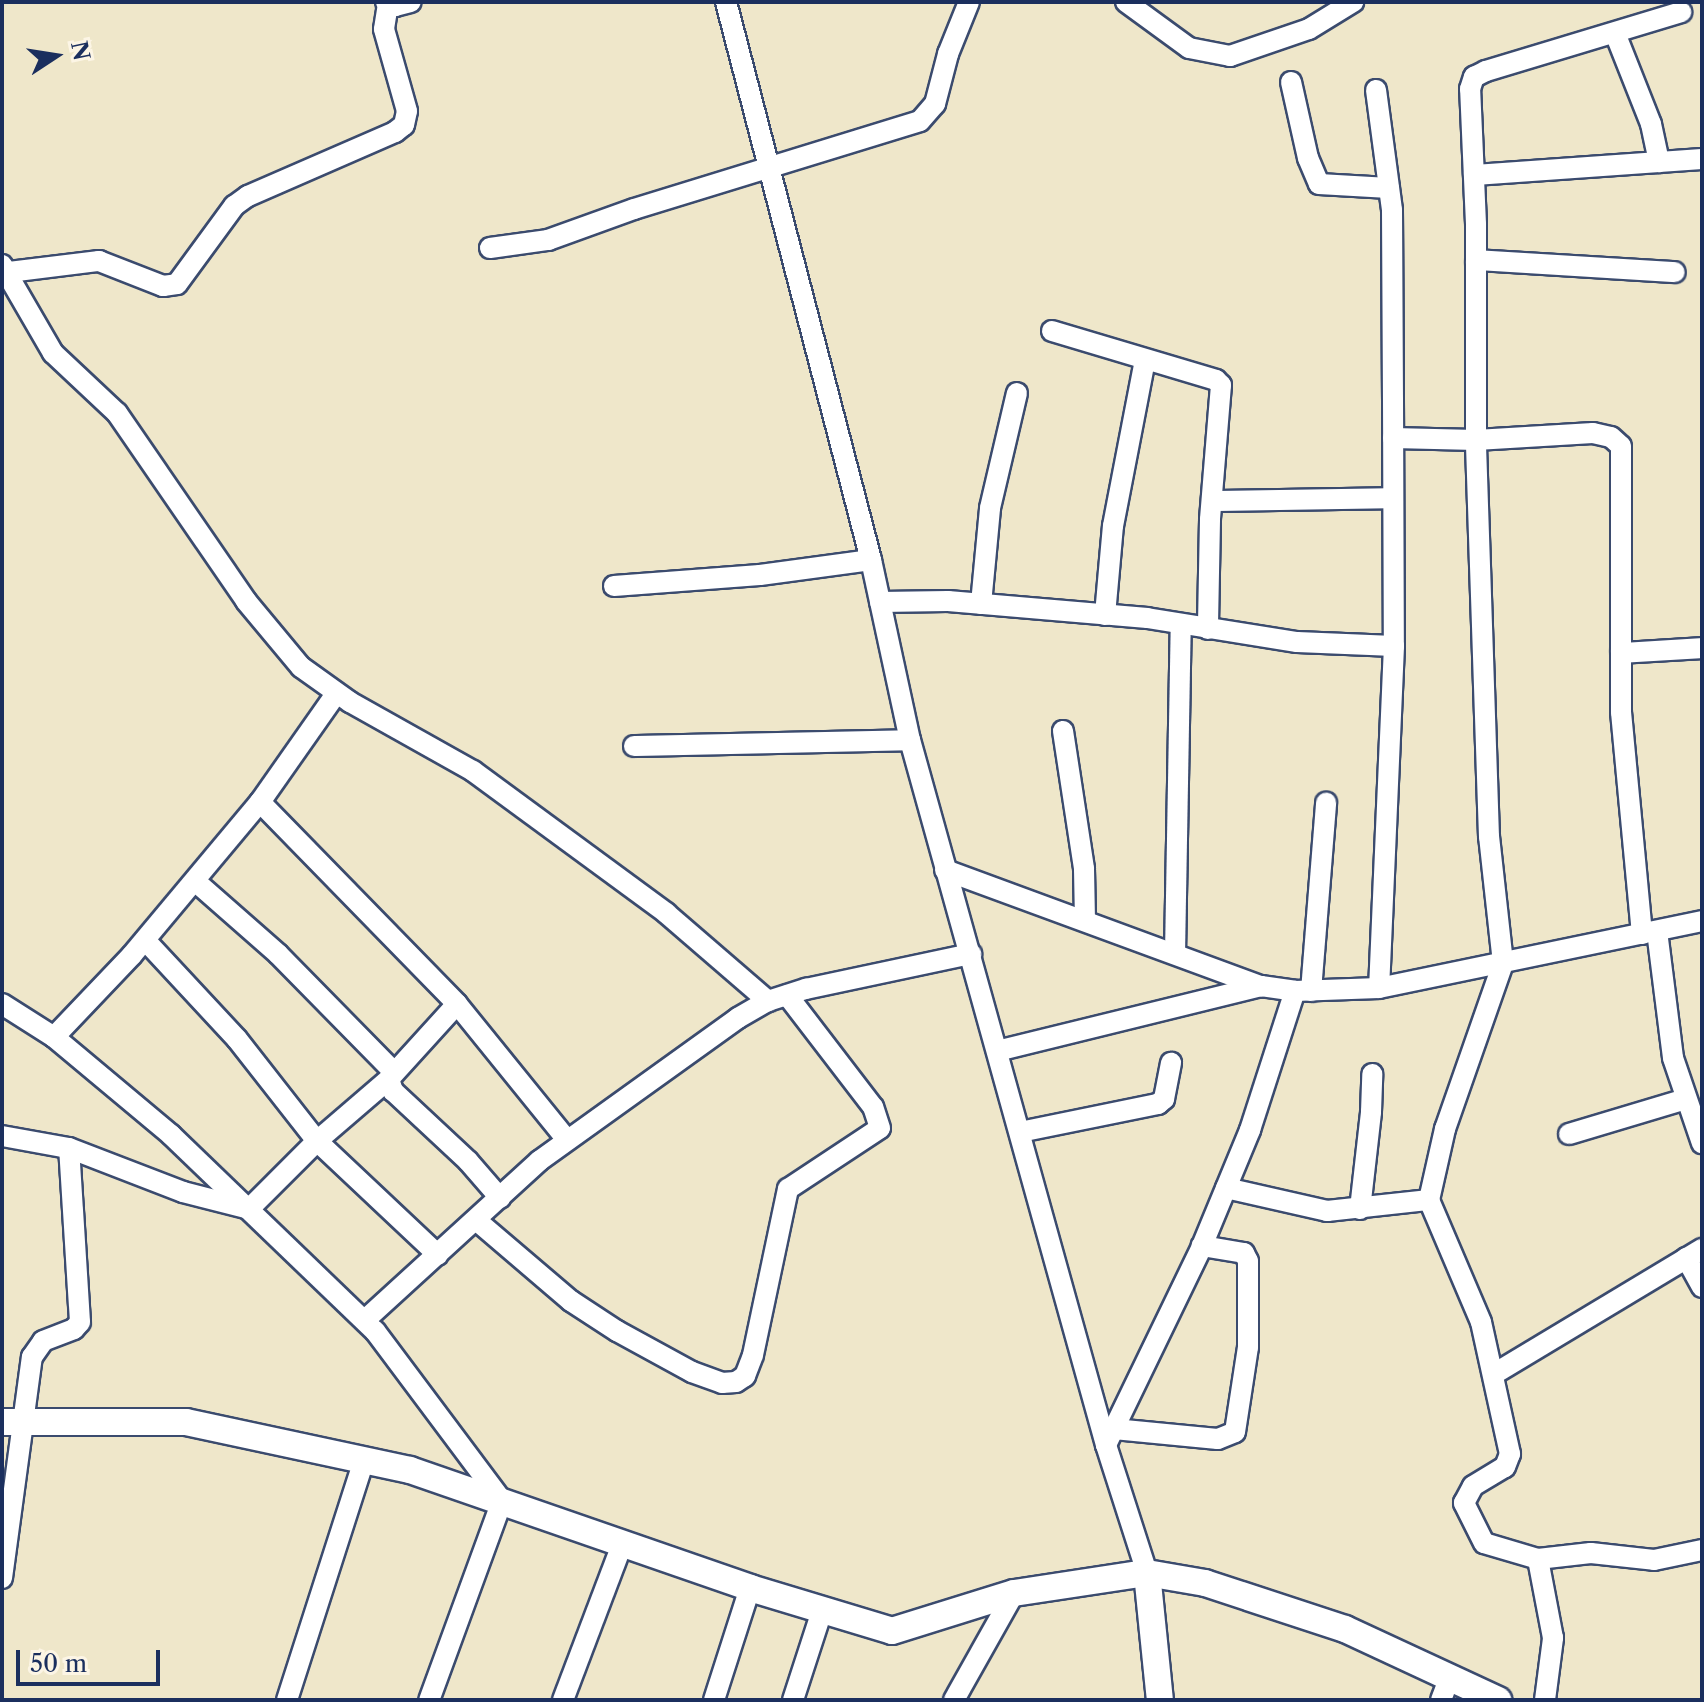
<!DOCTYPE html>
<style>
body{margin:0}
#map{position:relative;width:1704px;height:1702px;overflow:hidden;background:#efe7ca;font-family:"Libre Caslon Text",serif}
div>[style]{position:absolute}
.roads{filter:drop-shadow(2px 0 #3b4b6e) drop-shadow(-2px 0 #3b4b6e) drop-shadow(0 2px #3b4b6e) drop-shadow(0 -2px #3b4b6e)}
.minor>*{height:20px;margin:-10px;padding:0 10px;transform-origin:10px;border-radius:10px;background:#fff}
.tertiary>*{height:26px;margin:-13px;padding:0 13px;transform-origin:13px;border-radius:13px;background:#fff}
span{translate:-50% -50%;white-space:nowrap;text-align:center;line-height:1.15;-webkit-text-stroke:8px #fcf5e5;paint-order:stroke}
.frame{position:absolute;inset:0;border:4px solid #1b2f5e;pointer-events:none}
.north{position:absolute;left:16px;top:16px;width:80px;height:80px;-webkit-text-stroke:6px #fcf5e5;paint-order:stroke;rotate:78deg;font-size:22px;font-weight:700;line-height:32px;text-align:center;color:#1b2f5e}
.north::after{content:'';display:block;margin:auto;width:28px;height:36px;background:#1b2f5e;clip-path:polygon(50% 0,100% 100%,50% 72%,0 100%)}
.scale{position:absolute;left:16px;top:1650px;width:144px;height:36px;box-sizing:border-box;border:4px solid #1b2f5e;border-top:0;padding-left:10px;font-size:24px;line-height:28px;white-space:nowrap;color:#1b2f5e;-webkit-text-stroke:6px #fcf5e5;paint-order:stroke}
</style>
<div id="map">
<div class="roads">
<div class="minor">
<div style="left:386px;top:2px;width:10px;rotate:24deg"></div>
<div style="left:395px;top:6px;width:16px;rotate:-14deg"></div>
<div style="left:726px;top:2px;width:577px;rotate:75.43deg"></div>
<div style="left:871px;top:560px;width:184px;rotate:77.8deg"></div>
<div style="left:910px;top:740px;width:732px;rotate:74.46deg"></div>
<div style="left:1106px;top:1445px;width:134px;rotate:72.2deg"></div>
<div style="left:1126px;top:2px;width:78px;rotate:36.1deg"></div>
<div style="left:1189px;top:48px;width:42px;rotate:11deg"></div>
<div style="left:1230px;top:56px;width:83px;rotate:-18.9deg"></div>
<div style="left:1309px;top:29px;width:52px;rotate:-31.5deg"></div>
<div style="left:1615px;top:33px;width:98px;rotate:68.4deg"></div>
<div style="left:1651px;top:124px;width:39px;rotate:78deg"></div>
<div style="left:1291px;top:82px;width:78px;rotate:77.4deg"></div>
<div style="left:1308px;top:158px;width:28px;rotate:67deg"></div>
<div style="left:1319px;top:184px;width:70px;rotate:3.3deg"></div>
<div style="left:1376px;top:90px;width:121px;rotate:82.4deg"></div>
<div style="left:1392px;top:210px;width:189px;rotate:89.7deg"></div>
<div style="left:1393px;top:399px;width:247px;rotate:89.8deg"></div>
<div style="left:1394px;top:646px;width:342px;rotate:92.5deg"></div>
<div style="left:1474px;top:175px;width:229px;rotate:-4deg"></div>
<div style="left:490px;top:248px;width:59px;rotate:-7.9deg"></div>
<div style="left:548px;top:240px;width:91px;rotate:-19.8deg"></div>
<div style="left:634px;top:209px;width:299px;rotate:-17.1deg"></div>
<div style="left:920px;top:121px;width:23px;rotate:-49deg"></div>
<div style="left:935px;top:104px;width:52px;rotate:-75.4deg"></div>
<div style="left:948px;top:54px;width:56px;rotate:-68deg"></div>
<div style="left:1476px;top:260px;width:199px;rotate:3.5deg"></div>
<div style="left:2px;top:265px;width:102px;rotate:59.9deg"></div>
<div style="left:53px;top:353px;width:88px;rotate:43.2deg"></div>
<div style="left:117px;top:413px;width:228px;rotate:55.5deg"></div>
<div style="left:246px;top:601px;width:86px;rotate:50.2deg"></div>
<div style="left:301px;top:667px;width:60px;rotate:35.5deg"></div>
<div style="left:350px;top:702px;width:141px;rotate:29.3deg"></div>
<div style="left:473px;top:771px;width:240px;rotate:36.3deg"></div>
<div style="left:666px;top:913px;width:135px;rotate:40.8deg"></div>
<div style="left:9px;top:272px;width:91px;rotate:-7deg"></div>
<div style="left:99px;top:261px;width:69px;rotate:21.3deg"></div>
<div style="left:163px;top:286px;width:14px;rotate:-8deg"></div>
<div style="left:177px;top:284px;width:97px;rotate:-53.8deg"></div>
<div style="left:234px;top:206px;width:17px;rotate:-36deg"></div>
<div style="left:248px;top:196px;width:160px;rotate:-23.5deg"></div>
<div style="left:395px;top:132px;width:11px;rotate:-38deg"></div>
<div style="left:404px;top:125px;width:14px;rotate:-78deg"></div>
<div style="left:407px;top:111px;width:85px;rotate:-105.7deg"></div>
<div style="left:384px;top:29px;width:25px;rotate:-81deg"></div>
<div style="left:1052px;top:331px;width:171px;rotate:16.6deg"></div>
<div style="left:1216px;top:380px;width:7px;rotate:45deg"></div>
<div style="left:1221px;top:385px;width:135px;rotate:94.7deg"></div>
<div style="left:1210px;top:520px;width:109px;rotate:91.1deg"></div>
<div style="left:1393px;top:438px;width:83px;rotate:1.4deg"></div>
<div style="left:1476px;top:440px;width:117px;rotate:-3.4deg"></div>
<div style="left:1593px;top:433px;width:18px;rotate:13deg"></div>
<div style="left:1611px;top:437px;width:13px;rotate:42deg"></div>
<div style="left:1621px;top:446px;width:266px;rotate:90deg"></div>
<div style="left:1621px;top:712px;width:223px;rotate:84.6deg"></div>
<div style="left:1212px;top:501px;width:181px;rotate:-0.9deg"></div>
<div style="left:614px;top:586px;width:146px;rotate:-4.3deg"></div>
<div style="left:760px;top:575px;width:112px;rotate:-7.7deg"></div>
<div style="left:880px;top:602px;width:68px;rotate:-0.8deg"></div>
<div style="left:948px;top:601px;width:200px;rotate:4.9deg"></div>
<div style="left:1147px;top:618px;width:152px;rotate:9.1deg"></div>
<div style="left:1297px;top:642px;width:97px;rotate:2.4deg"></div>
<div style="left:981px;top:604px;width:96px;rotate:-84.6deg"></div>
<div style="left:990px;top:508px;width:118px;rotate:-76.8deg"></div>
<div style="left:1105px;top:615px;width:89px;rotate:-84.9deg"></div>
<div style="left:1113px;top:526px;width:169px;rotate:-79.1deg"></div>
<div style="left:1621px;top:653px;width:81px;rotate:-3.5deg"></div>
<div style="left:1063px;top:731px;width:140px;rotate:81.3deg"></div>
<div style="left:1084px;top:869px;width:52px;rotate:88.9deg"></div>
<div style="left:634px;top:746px;width:276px;rotate:-1.2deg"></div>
<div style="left:260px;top:802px;width:282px;rotate:45.7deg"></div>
<div style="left:457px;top:1004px;width:175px;rotate:51deg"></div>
<div style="left:945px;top:870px;width:337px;rotate:20.2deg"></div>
<div style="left:1261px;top:986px;width:34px;rotate:8deg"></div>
<div style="left:1295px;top:991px;width:84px;rotate:-2deg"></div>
<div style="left:1379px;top:988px;width:330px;rotate:-11.7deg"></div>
<div style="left:195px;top:881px;width:111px;rotate:41.3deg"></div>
<div style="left:278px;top:954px;width:164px;rotate:45.5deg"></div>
<div style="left:1657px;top:931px;width:128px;rotate:82.8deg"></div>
<div style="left:1673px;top:1058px;width:90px;rotate:71.2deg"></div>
<div style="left:145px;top:940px;width:135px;rotate:47.1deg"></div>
<div style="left:237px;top:1039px;width:130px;rotate:51.9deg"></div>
<div style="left:317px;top:1141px;width:166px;rotate:43.3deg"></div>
<div style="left:1175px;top:954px;width:330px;rotate:-89deg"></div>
<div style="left:1311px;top:991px;width:189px;rotate:-85.4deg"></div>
<div style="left:2px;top:1004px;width:62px;rotate:32.4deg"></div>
<div style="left:54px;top:1037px;width:153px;rotate:39.9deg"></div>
<div style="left:171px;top:1135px;width:283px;rotate:43.9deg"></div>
<div style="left:375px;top:1331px;width:212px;rotate:53.2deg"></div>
<div style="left:502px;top:1501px;width:212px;rotate:110.1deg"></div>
<div style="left:457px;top:1004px;width:101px;rotate:132.2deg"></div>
<div style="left:389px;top:1079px;width:13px;rotate:72deg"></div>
<div style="left:393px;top:1091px;width:103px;rotate:43deg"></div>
<div style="left:468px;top:1161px;width:49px;rotate:49.1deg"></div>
<div style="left:54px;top:1037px;width:113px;rotate:-46.4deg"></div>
<div style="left:132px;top:955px;width:199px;rotate:-50.1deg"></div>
<div style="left:260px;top:802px;width:132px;rotate:-54.9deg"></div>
<div style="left:997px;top:1051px;width:272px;rotate:-13.8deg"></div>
<div style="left:1020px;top:1132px;width:141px;rotate:-11.5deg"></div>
<div style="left:1158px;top:1104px;width:8px;rotate:-40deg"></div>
<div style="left:1164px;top:1099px;width:37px;rotate:-79deg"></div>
<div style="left:1569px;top:1134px;width:122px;rotate:-16.7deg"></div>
<div style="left:2px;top:1136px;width:68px;rotate:10.2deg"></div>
<div style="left:69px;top:1148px;width:122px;rotate:21.1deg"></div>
<div style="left:183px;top:1192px;width:68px;rotate:14.4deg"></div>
<div style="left:249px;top:1209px;width:96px;rotate:-45deg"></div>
<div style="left:317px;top:1141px;width:95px;rotate:-40.7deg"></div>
<div style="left:1226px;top:1188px;width:104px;rotate:12.8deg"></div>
<div style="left:1327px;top:1211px;width:103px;rotate:-6.2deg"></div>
<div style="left:1360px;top:1209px;width:98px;rotate:-83.5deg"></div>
<div style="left:1371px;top:1112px;width:38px;rotate:-88deg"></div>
<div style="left:476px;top:1220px;width:125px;rotate:40.5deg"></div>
<div style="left:571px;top:1301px;width:55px;rotate:33.1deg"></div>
<div style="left:617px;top:1331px;width:85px;rotate:28.7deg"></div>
<div style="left:692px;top:1372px;width:32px;rotate:20deg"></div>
<div style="left:722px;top:1383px;width:14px;rotate:-4deg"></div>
<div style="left:736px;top:1382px;width:11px;rotate:-34deg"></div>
<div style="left:745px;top:1376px;width:22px;rotate:-69deg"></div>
<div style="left:753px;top:1355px;width:170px;rotate:-78.1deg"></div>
<div style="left:788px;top:1189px;width:110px;rotate:-33.5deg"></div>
<div style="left:880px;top:1128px;width:22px;rotate:-108deg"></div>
<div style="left:873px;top:1107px;width:141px;rotate:-127.5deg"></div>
<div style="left:1686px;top:1258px;width:33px;rotate:61deg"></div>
<div style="left:365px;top:1320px;width:236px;rotate:-42.4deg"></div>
<div style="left:539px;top:1161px;width:245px;rotate:-35.7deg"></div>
<div style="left:738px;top:1018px;width:34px;rotate:-30deg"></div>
<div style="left:768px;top:1001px;width:40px;rotate:-18deg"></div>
<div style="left:806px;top:989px;width:169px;rotate:-12deg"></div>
<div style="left:1494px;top:1374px;width:243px;rotate:-31deg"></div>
<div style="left:1114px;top:1429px;width:104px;rotate:5.5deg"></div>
<div style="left:1218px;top:1439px;width:18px;rotate:-22deg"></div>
<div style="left:1235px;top:1432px;width:86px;rotate:-81.3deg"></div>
<div style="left:1248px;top:1347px;width:86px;rotate:-90deg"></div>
<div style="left:1248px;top:1261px;width:9px;rotate:-117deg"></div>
<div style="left:1244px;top:1253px;width:43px;rotate:-170.5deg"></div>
<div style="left:1106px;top:1445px;width:221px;rotate:-64.2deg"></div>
<div style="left:1202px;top:1246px;width:126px;rotate:-67.5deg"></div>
<div style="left:1250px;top:1130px;width:146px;rotate:-72.1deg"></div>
<div style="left:1538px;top:1559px;width:53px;rotate:-6.5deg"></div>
<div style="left:1591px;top:1553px;width:63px;rotate:6.3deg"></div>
<div style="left:1654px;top:1560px;width:49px;rotate:-11.8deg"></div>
<div style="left:2px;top:1578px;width:223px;rotate:-82.3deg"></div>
<div style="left:32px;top:1357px;width:19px;rotate:-55deg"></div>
<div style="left:43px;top:1341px;width:33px;rotate:-21deg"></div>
<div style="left:74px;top:1329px;width:9px;rotate:-49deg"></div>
<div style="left:80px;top:1322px;width:174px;rotate:-93.6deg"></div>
<div style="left:287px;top:1700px;width:252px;rotate:-72.2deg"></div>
<div style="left:563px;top:1700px;width:169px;rotate:-69.2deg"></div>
<div style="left:714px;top:1700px;width:118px;rotate:-72.2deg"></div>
<div style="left:793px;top:1700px;width:94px;rotate:-72deg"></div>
<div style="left:954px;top:1700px;width:123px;rotate:-60.7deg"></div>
<div style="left:1441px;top:1700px;width:25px;rotate:-69deg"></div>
<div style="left:1545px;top:1700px;width:63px;rotate:-82.6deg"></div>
<div style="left:1553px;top:1638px;width:80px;rotate:-100.8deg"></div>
<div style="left:1538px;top:1559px;width:56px;rotate:-163.5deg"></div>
<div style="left:1484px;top:1543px;width:45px;rotate:-116.6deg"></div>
<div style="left:1464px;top:1503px;width:19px;rotate:-62deg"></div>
<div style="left:1473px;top:1486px;width:37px;rotate:-31deg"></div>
<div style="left:1505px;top:1467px;width:14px;rotate:-69deg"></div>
<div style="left:1510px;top:1454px;width:135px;rotate:-102.4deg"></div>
<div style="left:1481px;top:1322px;width:133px;rotate:-113.1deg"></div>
<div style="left:1429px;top:1200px;width:73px;rotate:-77.3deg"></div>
<div style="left:1445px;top:1129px;width:176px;rotate:-70.7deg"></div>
<div style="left:1503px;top:963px;width:127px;rotate:-96.3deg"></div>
<div style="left:1489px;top:837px;width:397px;rotate:-91.9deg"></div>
<div style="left:1476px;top:440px;width:216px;rotate:-90deg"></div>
<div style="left:1476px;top:224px;width:135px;rotate:-92.5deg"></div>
<div style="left:1470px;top:89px;width:13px;rotate:-72deg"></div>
<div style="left:1474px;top:77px;width:13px;rotate:-27deg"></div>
<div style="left:1486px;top:71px;width:204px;rotate:-16.8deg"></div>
</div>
<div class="tertiary">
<div style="left:2px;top:1422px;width:184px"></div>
<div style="left:186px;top:1422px;width:229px;rotate:12.1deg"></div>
<div style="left:410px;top:1470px;width:360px;rotate:19.1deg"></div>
<div style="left:750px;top:1588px;width:148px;rotate:16.8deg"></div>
<div style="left:892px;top:1631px;width:128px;rotate:-17.3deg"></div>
<div style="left:1014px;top:1593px;width:134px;rotate:-8.6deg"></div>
<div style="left:1147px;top:1573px;width:59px;rotate:9.8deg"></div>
<div style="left:1205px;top:1583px;width:147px;rotate:18.2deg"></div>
<div style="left:1345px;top:1629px;width:169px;rotate:24.9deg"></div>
<div style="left:1147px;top:1573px;width:128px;rotate:84.2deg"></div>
</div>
</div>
<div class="frame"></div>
<div class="north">N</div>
<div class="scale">50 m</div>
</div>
